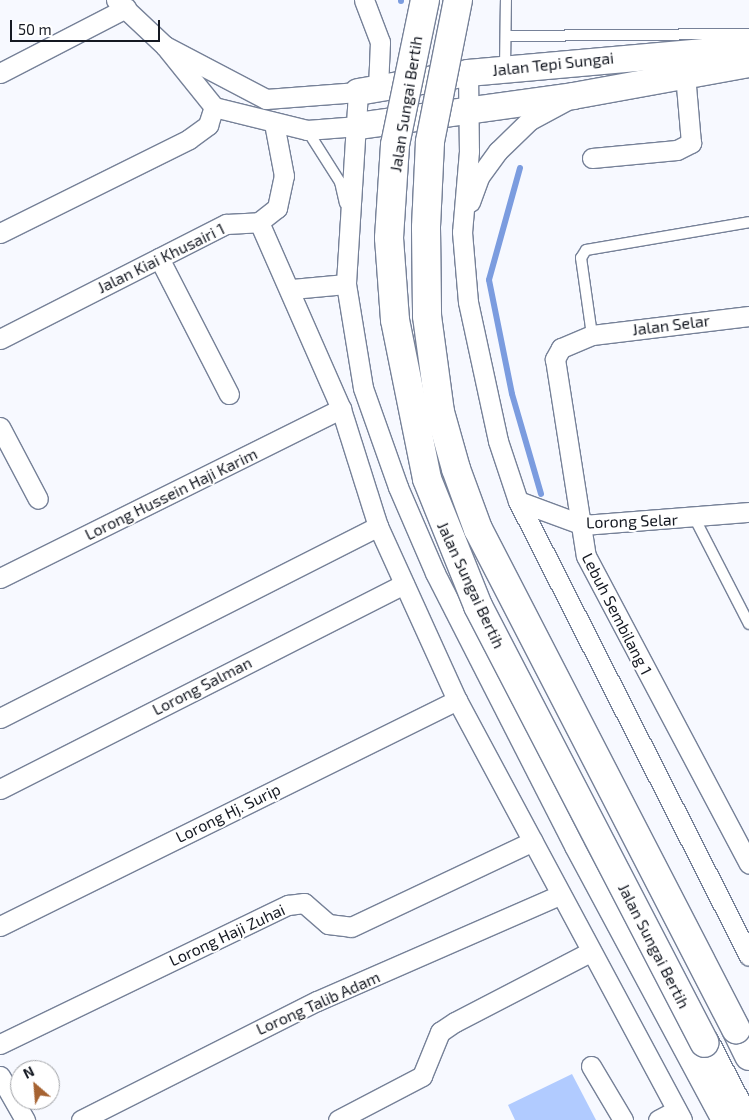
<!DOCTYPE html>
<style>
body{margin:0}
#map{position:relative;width:749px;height:1120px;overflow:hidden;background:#f7f9ff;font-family:"Exo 2",sans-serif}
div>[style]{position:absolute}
.green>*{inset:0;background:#b1cbff}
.stream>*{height:6px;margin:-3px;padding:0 3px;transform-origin:3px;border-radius:3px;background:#7b9cdf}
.roads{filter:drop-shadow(1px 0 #768198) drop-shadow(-1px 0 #768198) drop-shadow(0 1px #768198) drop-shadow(0 -1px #768198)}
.service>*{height:10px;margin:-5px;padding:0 5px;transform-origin:5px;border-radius:5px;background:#fff}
.minor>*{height:19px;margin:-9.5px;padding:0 9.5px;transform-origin:9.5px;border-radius:9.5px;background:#fff}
.secondary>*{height:26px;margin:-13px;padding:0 13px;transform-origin:13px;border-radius:13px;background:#fff}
.primary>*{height:28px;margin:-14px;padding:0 14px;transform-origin:14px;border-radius:14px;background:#fff}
.bridges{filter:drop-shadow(1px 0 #768198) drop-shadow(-1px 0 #768198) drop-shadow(0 1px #768198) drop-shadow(0 -1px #768198)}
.primary-bridge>*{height:28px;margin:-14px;padding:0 14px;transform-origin:14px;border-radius:14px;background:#fff}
span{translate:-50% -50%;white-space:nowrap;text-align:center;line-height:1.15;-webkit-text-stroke:4px #fff;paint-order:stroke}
.street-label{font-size:16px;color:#151922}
.north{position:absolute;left:10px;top:1060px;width:50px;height:50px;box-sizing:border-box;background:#fff;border:1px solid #a1a3a7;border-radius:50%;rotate:333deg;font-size:14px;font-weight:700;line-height:20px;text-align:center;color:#151922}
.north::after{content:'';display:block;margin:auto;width:18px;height:22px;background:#a66332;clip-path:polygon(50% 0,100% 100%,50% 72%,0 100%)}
.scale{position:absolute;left:10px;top:20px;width:150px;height:22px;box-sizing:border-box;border:2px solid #151922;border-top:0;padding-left:6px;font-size:15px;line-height:18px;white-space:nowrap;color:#151922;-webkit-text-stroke:4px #fff;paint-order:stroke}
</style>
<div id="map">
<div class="green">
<div style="clip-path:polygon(572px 1074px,596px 1120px,515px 1120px,508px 1105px)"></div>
</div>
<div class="stream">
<div style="left:401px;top:0;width:1px;rotate:90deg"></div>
<div style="left:520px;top:168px;width:116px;rotate:105.5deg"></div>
<div style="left:489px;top:280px;width:116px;rotate:78.6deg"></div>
<div style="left:512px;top:394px;width:104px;rotate:73.8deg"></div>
</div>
<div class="roads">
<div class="service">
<div style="left:509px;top:36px;width:240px;rotate:-0.5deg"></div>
<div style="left:505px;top:68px;width:68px;rotate:-89.2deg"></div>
<div style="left:307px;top:130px;width:62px;rotate:57.6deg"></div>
<div style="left:340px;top:182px;width:22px;rotate:77deg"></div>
<div style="left:592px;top:335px;width:78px;rotate:-98.1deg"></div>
<div style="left:581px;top:258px;width:9px;rotate:-58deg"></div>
<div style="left:586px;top:250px;width:165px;rotate:-9.7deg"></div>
<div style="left:695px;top:519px;width:118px;rotate:62.8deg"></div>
</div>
<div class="minor">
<div style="left:116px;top:0;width:67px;rotate:43.2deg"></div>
<div style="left:165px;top:46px;width:78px;rotate:51.2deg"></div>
<div style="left:214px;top:107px;width:96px;rotate:13.9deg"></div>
<div style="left:307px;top:130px;width:51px;rotate:-4.5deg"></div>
<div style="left:364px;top:0;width:45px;rotate:69.1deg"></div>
<div style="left:380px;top:42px;width:46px;rotate:92.5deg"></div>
<div style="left:165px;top:46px;width:114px;rotate:27.7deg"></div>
<div style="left:266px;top:99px;width:92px;rotate:-4.4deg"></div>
<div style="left:358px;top:92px;width:192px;rotate:93.6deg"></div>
<div style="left:346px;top:284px;width:105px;rotate:80.7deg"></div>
<div style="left:363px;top:388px;width:105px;rotate:70.5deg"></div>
<div style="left:398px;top:487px;width:94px;rotate:66.7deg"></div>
<div style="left:435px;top:573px;width:306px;rotate:63deg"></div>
<div style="left:574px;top:846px;width:311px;rotate:61.8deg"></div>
<div style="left:0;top:73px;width:142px;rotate:-27.3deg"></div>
<div style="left:468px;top:73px;width:78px;rotate:89.3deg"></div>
<div style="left:469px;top:151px;width:81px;rotate:94.9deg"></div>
<div style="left:462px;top:232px;width:70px;rotate:85.1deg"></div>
<div style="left:468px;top:302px;width:142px;rotate:77.8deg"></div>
<div style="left:498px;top:441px;width:63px;rotate:71.6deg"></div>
<div style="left:518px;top:501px;width:510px;rotate:63.08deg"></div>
<div style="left:592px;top:158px;width:85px;rotate:-5.4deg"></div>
<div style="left:677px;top:150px;width:16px;rotate:-27deg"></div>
<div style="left:691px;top:143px;width:68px;rotate:-95deg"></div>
<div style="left:470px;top:202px;width:27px;rotate:-70deg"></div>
<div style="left:479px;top:177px;width:32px;rotate:-54deg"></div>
<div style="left:498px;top:151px;width:45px;rotate:-44.1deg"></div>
<div style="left:530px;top:120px;width:40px;rotate:-28deg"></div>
<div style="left:259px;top:222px;width:23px;rotate:-38deg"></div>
<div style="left:277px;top:208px;width:33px;rotate:-78deg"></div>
<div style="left:284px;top:176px;width:54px;rotate:-100.7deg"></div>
<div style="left:0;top:233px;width:211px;rotate:-26.4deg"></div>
<div style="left:189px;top:139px;width:24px;rotate:-36deg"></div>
<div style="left:208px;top:125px;width:19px;rotate:-72deg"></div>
<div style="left:159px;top:258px;width:153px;rotate:62.8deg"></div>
<div style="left:292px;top:289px;width:54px;rotate:-5.3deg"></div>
<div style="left:749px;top:316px;width:158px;rotate:173.1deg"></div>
<div style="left:592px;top:335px;width:34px;rotate:157deg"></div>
<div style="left:561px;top:348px;width:13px;rotate:119deg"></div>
<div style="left:555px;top:359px;width:199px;rotate:81.1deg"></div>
<div style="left:586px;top:556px;width:348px;rotate:62.1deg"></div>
<div style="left:0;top:339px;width:254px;rotate:-27deg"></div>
<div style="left:226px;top:224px;width:33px;rotate:-3deg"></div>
<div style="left:259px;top:222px;width:204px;rotate:66.3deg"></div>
<div style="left:341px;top:409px;width:123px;rotate:72.5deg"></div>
<div style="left:378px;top:526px;width:191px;rotate:65.6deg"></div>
<div style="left:457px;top:700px;width:476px;rotate:61.8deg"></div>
<div style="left:0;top:427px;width:81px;rotate:62.2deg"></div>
<div style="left:518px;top:501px;width:69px;rotate:20.3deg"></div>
<div style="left:583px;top:525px;width:167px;rotate:-4.5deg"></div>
<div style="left:0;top:578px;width:381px;rotate:-26.4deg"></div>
<div style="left:0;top:718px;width:424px;rotate:-26.9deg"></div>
<div style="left:0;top:789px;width:453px;rotate:-26.9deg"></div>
<div style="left:0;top:926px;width:510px;rotate:-26.31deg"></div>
<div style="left:0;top:1044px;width:320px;rotate:-25.8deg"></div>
<div style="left:288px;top:905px;width:16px;rotate:-7deg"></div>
<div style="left:304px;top:903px;width:32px;rotate:41deg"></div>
<div style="left:328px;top:924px;width:23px;rotate:7deg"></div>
<div style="left:351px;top:927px;width:201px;rotate:-25.3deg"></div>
<div style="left:591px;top:1066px;width:63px;rotate:59.3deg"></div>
<div style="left:0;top:1076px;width:51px;rotate:60.4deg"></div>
<div style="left:81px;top:1120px;width:264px;rotate:-26.8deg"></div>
<div style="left:317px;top:1001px;width:265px;rotate:-23.6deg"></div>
<div style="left:338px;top:1120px;width:95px;rotate:-27.6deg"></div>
<div style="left:422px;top:1076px;width:48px;rotate:-67.8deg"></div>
<div style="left:440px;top:1032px;width:18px;rotate:-34deg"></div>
<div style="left:455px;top:1022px;width:152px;rotate:-27.4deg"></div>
<div style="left:658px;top:1120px;width:21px;rotate:-28deg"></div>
</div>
<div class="secondary">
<div style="left:358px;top:92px;width:112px;rotate:-9.8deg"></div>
<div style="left:468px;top:73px;width:282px;rotate:-5.1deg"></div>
<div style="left:358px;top:126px;width:217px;rotate:-7.9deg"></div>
<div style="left:573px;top:96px;width:179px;rotate:-10.3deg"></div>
</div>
<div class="primary">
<div style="left:736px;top:1029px;width:30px;rotate:64deg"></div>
<div style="left:705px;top:1043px;width:87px;rotate:62.5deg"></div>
</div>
</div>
<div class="bridges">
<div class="primary-bridge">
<div style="left:425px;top:0;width:148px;rotate:101.7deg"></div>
<div style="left:395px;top:145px;width:93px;rotate:93.7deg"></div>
<div style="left:389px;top:238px;width:82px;rotate:85.8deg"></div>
<div style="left:395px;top:320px;width:162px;rotate:78.6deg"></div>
<div style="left:427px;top:479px;width:137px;rotate:68.1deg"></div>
<div style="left:478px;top:606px;width:492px;rotate:62.6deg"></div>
<div style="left:458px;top:0;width:145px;rotate:101.2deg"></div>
<div style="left:430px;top:142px;width:86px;rotate:92.7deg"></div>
<div style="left:426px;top:228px;width:88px;rotate:89.3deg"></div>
<div style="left:427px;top:316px;width:97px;rotate:82.3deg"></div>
<div style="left:440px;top:412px;width:59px;rotate:74.3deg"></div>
<div style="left:456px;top:469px;width:64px;rotate:69.9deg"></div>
<div style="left:478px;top:529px;width:563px;rotate:62.71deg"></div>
</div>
</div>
<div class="street-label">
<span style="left:553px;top:64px;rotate:-6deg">Jalan Tepi Sungai</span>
<span style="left:406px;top:104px;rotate:-81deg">Jalan Sungai Bertih</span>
<span style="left:161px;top:258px;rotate:-26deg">Jalan Kiai Khusairi 1</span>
<span style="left:671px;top:325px;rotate:-7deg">Jalan Selar</span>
<span style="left:171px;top:494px;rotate:-26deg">Lorong Hussein Haji Karim</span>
<span style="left:632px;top:521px;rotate:-2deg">Lorong Selar</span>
<span style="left:471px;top:585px;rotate:65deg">Jalan Sungai Bertih</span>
<span style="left:617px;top:614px;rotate:63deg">Lebuh Sembilang 1</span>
<span style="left:202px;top:686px;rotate:-27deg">Lorong Salman</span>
<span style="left:228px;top:813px;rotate:-26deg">Lorong Hj. Surip</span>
<span style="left:227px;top:935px;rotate:-25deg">Lorong Haji Zuhai</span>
<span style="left:654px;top:946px;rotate:63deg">Jalan Sungai Bertih</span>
<span style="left:318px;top:1003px;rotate:-24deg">Lorong Talib Adam</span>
</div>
<div class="north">N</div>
<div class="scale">50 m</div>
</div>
